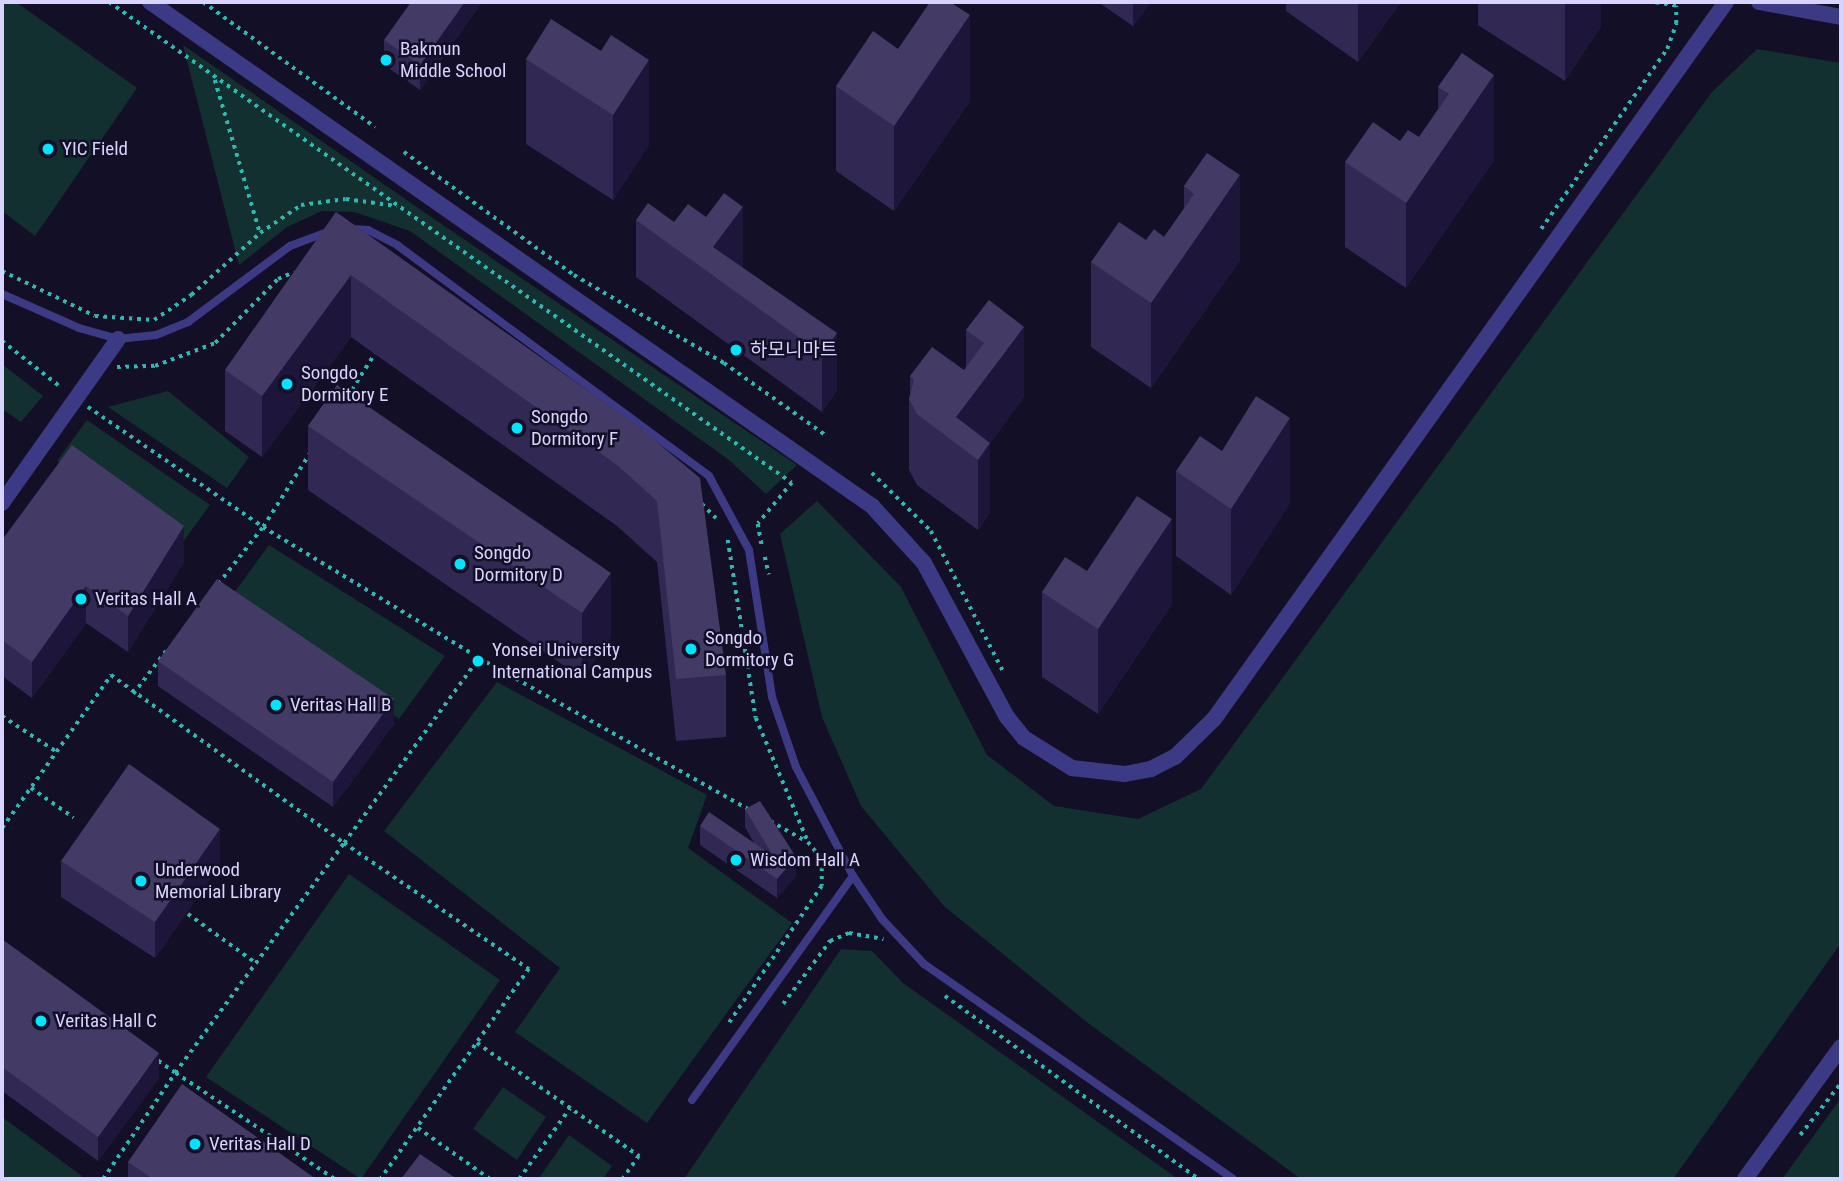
<!DOCTYPE html>
<meta charset="utf-8">
<style>
body{margin:0}
#map{position:relative;width:1843px;height:1181px;overflow:hidden;background:#130f26;font-family:"Roboto Condensed","Noto Sans KR",sans-serif}
div>[style]{position:absolute}
.green>*{inset:0;background:#12302f}
.path>*{height:3.5px;margin-top:-1.75px;transform-origin:0;background:repeating-linear-gradient(90deg,#2fb8b0 0 3.5px,transparent 0 8.5px)}
.lane>*{height:8px;margin:-4px;padding:0 4px;transform-origin:4px;border-radius:4px;background:#3d3a85}
.street>*{height:16px;margin:-8px;padding:0 8px;transform-origin:8px;border-radius:8px;background:#3d3a85}
.wall>*{inset:0;background:#312854}
.shaded-wall>*{inset:0;background:#1d163a}
.building>*{inset:0;background:#433a66}
.dots>*{width:19px;height:19px;translate:-50% -50%;box-sizing:border-box;border:4px solid #130f26;border-radius:50%}
span{translate:-50% -50%;white-space:nowrap;text-align:center;line-height:1.15;-webkit-text-stroke:5px #130f26;paint-order:stroke}
.poi-label{font-size:19px;color:#d9d4ff}
.left{translate:0 -50%;text-align:left}
.frame{position:absolute;inset:0;border:4px solid #d9d4ff;pointer-events:none}
</style>
<div id="map">
<div class="green">
<div style="clip-path:polygon(2px 2px,16px 2px,137px 88px,35px 236px,2px 211px)"></div>
<div style="clip-path:polygon(183px 45px,437px 221px,797px 465px,766px 494px,729px 460px,410px 231px,354px 212px,322px 211px,287px 227px,239px 265px)"></div>
<div style="clip-path:polygon(1757px 49px,1841px 63px,1841px 943px,1673px 1179px,1301px 1179px,1088px 1023px,944px 906px,861px 806px,822px 717px,780px 534px,817px 501px,901px 587px,987px 755px,1054px 806px,1138px 819px,1201px 789px,1712px 92px)"></div>
<div style="clip-path:polygon(2px 364px,43px 396px,21px 422px,2px 409px)"></div>
<div style="clip-path:polygon(168px 391px,249px 457px,227px 488px,108px 407px)"></div>
<div style="clip-path:polygon(87px 420px,210px 505px,177px 550px,57px 461px)"></div>
<div style="clip-path:polygon(269px 545px,445px 656px,399px 719px,231px 597px)"></div>
<div style="clip-path:polygon(497px 682px,707px 795px,688px 848px,792px 923px,647px 1123px,515px 1032px,560px 968px,384px 831px)"></div>
<div style="clip-path:polygon(349px 874px,500px 980px,361px 1179px,206px 1077px)"></div>
<div style="clip-path:polygon(841px 949px,872px 951px,903px 983px,1178px 1179px,684px 1179px)"></div>
<div style="clip-path:polygon(503px 1087px,546px 1117px,517px 1160px,473px 1129px)"></div>
<div style="clip-path:polygon(1841px 1098px,1841px 1179px,1782px 1179px,1807px 1145px)"></div>
<div style="clip-path:polygon(2px 1117px,82px 1176px,80px 1179px,2px 1179px)"></div>
<div style="clip-path:polygon(569px 1135px,612px 1166px,603px 1179px,539px 1178px)"></div>
</div>
<div class="path">
<div style="left:109px;top:2px;width:835px;rotate:35.15deg"></div>
<div style="left:792px;top:483px;width:53px;rotate:129.7deg"></div>
<div style="left:758px;top:524px;width:22px;rotate:80deg"></div>
<div style="left:203px;top:2px;width:213px;rotate:36deg"></div>
<div style="left:215px;top:80px;width:159px;rotate:73.6deg"></div>
<div style="left:404px;top:152px;width:210px;rotate:35.9deg"></div>
<div style="left:574px;top:275px;width:174px;rotate:30.4deg"></div>
<div style="left:724px;top:363px;width:123px;rotate:35.4deg"></div>
<div style="left:1541px;top:229px;width:220px;rotate:-55deg"></div>
<div style="left:1667px;top:49px;width:27px;rotate:-70deg"></div>
<div style="left:1676px;top:24px;width:18px;rotate:-90deg"></div>
<div style="left:1676px;top:6px;width:24px;rotate:-171deg"></div>
<div style="left:2px;top:271px;width:103px;rotate:25.8deg"></div>
<div style="left:95px;top:316px;width:59px;rotate:3.9deg"></div>
<div style="left:154px;top:320px;width:45px;rotate:-34deg"></div>
<div style="left:191px;top:295px;width:93px;rotate:-41.9deg"></div>
<div style="left:260px;top:233px;width:50px;rotate:-34.3deg"></div>
<div style="left:301px;top:205px;width:45px;rotate:-7.6deg"></div>
<div style="left:346px;top:199px;width:51px;rotate:7.8deg"></div>
<div style="left:2px;top:341px;width:76px;rotate:38.1deg"></div>
<div style="left:117px;top:367px;width:38px;rotate:-2deg"></div>
<div style="left:155px;top:366px;width:64px;rotate:-21deg"></div>
<div style="left:215px;top:343px;width:90px;rotate:-45.5deg"></div>
<div style="left:278px;top:279px;width:17px;rotate:-24deg"></div>
<div style="left:347px;top:397px;width:56px;rotate:-57.4deg"></div>
<div style="left:88px;top:407px;width:212px;rotate:34.4deg"></div>
<div style="left:263px;top:527px;width:253px;rotate:31.2deg"></div>
<div style="left:479px;top:658px;width:308px;rotate:29.3deg"></div>
<div style="left:872px;top:473px;width:83px;rotate:44.5deg"></div>
<div style="left:931px;top:531px;width:157px;rotate:62.8deg"></div>
<div style="left:702px;top:504px;width:20px;rotate:45deg"></div>
<div style="left:728px;top:540px;width:180px;rotate:81.1deg"></div>
<div style="left:756px;top:718px;width:134px;rotate:67.2deg"></div>
<div style="left:808px;top:842px;width:22px;rotate:51deg"></div>
<div style="left:822px;top:859px;width:27px;rotate:90deg"></div>
<div style="left:822px;top:886px;width:168px;rotate:124.1deg"></div>
<div style="left:765px;top:557px;width:18px;rotate:77deg"></div>
<div style="left:218px;top:584px;width:73px;rotate:-51.7deg"></div>
<div style="left:263px;top:527px;width:88px;rotate:-57.6deg"></div>
<div style="left:133px;top:694px;width:54px;rotate:-52.5deg"></div>
<div style="left:2px;top:716px;width:66px;rotate:33.2deg"></div>
<div style="left:31px;top:788px;width:52px;rotate:34.9deg"></div>
<div style="left:770px;top:821px;width:41px;rotate:29.1deg"></div>
<div style="left:2px;top:828px;width:188px;rotate:-54.5deg"></div>
<div style="left:111px;top:675px;width:287px;rotate:35.8deg"></div>
<div style="left:344px;top:843px;width:229px;rotate:-53.9deg"></div>
<div style="left:188px;top:914px;width:84px;rotate:35.8deg"></div>
<div style="left:945px;top:996px;width:313px;rotate:35.8deg"></div>
<div style="left:783px;top:1004px;width:79px;rotate:-53.3deg"></div>
<div style="left:830px;top:941px;width:21px;rotate:-23deg"></div>
<div style="left:849px;top:933px;width:35px;rotate:10deg"></div>
<div style="left:477px;top:1043px;width:198px;rotate:34.9deg"></div>
<div style="left:639px;top:1156px;width:28px;rotate:125deg"></div>
<div style="left:418px;top:1128px;width:88px;rotate:35.3deg"></div>
<div style="left:1800px;top:1135px;width:66px;rotate:-51.7deg"></div>
<div style="left:103px;top:1179px;width:128px;rotate:-55.8deg"></div>
<div style="left:175px;top:1073px;width:21px;rotate:-145deg"></div>
<div style="left:334px;top:1179px;width:191px;rotate:-146.3deg"></div>
<div style="left:175px;top:1073px;width:285px;rotate:-53.7deg"></div>
<div style="left:344px;top:843px;width:224px;rotate:34.3deg"></div>
<div style="left:529px;top:969px;width:257px;rotate:125.2deg"></div>
<div style="left:519px;top:1179px;width:87px;rotate:-54.3deg"></div>
</div>
<div class="lane">
<div style="left:353px;top:229px;width:15px;rotate:4deg"></div>
<div style="left:368px;top:230px;width:33px;rotate:27deg"></div>
<div style="left:397px;top:245px;width:388px;rotate:36.5deg"></div>
<div style="left:709px;top:476px;width:84px;rotate:61.6deg"></div>
<div style="left:749px;top:550px;width:149px;rotate:81.1deg"></div>
<div style="left:772px;top:697px;width:74px;rotate:71.1deg"></div>
<div style="left:796px;top:767px;width:123px;rotate:62.4deg"></div>
<div style="left:853px;top:876px;width:52px;rotate:56deg"></div>
<div style="left:882px;top:919px;width:62px;rotate:47deg"></div>
<div style="left:924px;top:964px;width:376px;rotate:34.8deg"></div>
<div style="left:2px;top:294px;width:84px;rotate:23.8deg"></div>
<div style="left:79px;top:328px;width:41px;rotate:15.8deg"></div>
<div style="left:118px;top:339px;width:38px;rotate:-6deg"></div>
<div style="left:156px;top:335px;width:35px;rotate:-22deg"></div>
<div style="left:188px;top:322px;width:127px;rotate:-36.7deg"></div>
<div style="left:290px;top:246px;width:43px;rotate:-20.6deg"></div>
<div style="left:692px;top:1100px;width:276px;rotate:-54.3deg"></div>
</div>
<div class="street">
<div style="left:150px;top:2px;width:881px;rotate:34.92deg"></div>
<div style="left:872px;top:506px;width:77px;rotate:47.6deg"></div>
<div style="left:924px;top:563px;width:175px;rotate:61.7deg"></div>
<div style="left:1007px;top:717px;width:27px;rotate:51deg"></div>
<div style="left:1024px;top:738px;width:57px;rotate:32deg"></div>
<div style="left:1072px;top:768px;width:53px;rotate:6.5deg"></div>
<div style="left:1125px;top:774px;width:26px;rotate:-11deg"></div>
<div style="left:1151px;top:769px;width:27px;rotate:-27deg"></div>
<div style="left:1175px;top:757px;width:54px;rotate:-44.3deg"></div>
<div style="left:1214px;top:719px;width:881px;rotate:-54.47deg"></div>
<div style="left:1759px;top:2px;width:83px;rotate:10.4deg"></div>
<div style="left:2px;top:503px;width:201px;rotate:-54.7deg"></div>
<div style="left:1745px;top:1179px;width:163px;rotate:-54deg"></div>
</div>
<div class="wall">
<div style="clip-path:polygon(482px 2px,420px 90px,384px 65px,384px 40px)"></div>
<div style="clip-path:polygon(1098px 2px,1151px 2px,1133px 26px)"></div>
<div style="clip-path:polygon(1286px 2px,1401px 2px,1358px 62px,1286px 11px)"></div>
<div style="clip-path:polygon(1478px 2px,1601px 2px,1601px 26px,1565px 81px,1478px 25px)"></div>
<div style="clip-path:polygon(898px 49px,970px 101px,894px 211px,836px 171px,836px 86px)"></div>
<div style="clip-path:polygon(601px 51px,649px 145px,613px 200px,526px 144px,526px 59px)"></div>
<div style="clip-path:polygon(1462px 53px,1494px 160px,1406px 288px,1345px 247px,1345px 162px,1400px 141px,1419px 137px,1438px 109px,1438px 87px)"></div>
<div style="clip-path:polygon(1207px 153px,1240px 260px,1151px 388px,1091px 347px,1091px 262px,1146px 240px,1164px 237px,1184px 209px,1184px 186px)"></div>
<div style="clip-path:polygon(336px 212px,640px 428px,726px 675px,726px 737px,676px 741px,657px 562px,617px 526px,351px 337px,262px 457px,225px 431px,225px 370px)"></div>
<div style="clip-path:polygon(636px 220px,674px 222px,743px 265px,741px 267px,837px 333px,837px 390px,822px 412px,636px 277px)"></div>
<div style="clip-path:polygon(989px 300px,1024px 397px,990px 443px,990px 513px,978px 530px,917px 485px,909px 470px,909px 399px,910px 396px,910px 376px,964px 370px,966px 367px,966px 330px)"></div>
<div style="clip-path:polygon(337px 385px,611px 637px,582px 678px,308px 490px,308px 426px)"></div>
<div style="clip-path:polygon(1222px 451px,1290px 503px,1231px 595px,1176px 556px,1176px 471px)"></div>
<div style="clip-path:polygon(2px 540px,184px 562px,128px 652px,86px 623px,32px 698px,2px 676px)"></div>
<div style="clip-path:polygon(1087px 571px,1172px 604px,1098px 714px,1042px 677px,1042px 592px)"></div>
<div style="clip-path:polygon(158px 661px,394px 724px,333px 807px,158px 686px)"></div>
<div style="clip-path:polygon(745px 809px,796px 876px,777px 898px,700px 845px,700px 826px,754px 843px,745px 827px)"></div>
<div style="clip-path:polygon(61px 861px,220px 865px,155px 958px,61px 897px)"></div>
<div style="clip-path:polygon(2px 939px,159px 1078px,98px 1161px,2px 1091px)"></div>
<div style="clip-path:polygon(128px 1162px,316px 1179px,128px 1179px)"></div>
</div>
<div class="shaded-wall">
<div style="clip-path:polygon(465px 2px,482px 2px,420px 90px,420px 65px)"></div>
<div style="clip-path:polygon(1133px 2px,1151px 2px,1133px 26px)"></div>
<div style="clip-path:polygon(1358px 2px,1401px 2px,1358px 62px)"></div>
<div style="clip-path:polygon(1565px 2px,1601px 2px,1601px 26px,1565px 81px)"></div>
<div style="clip-path:polygon(970px 15px,970px 101px,894px 211px,894px 126px)"></div>
<div style="clip-path:polygon(649px 60px,649px 145px,613px 200px,613px 115px)"></div>
<div style="clip-path:polygon(1494px 75px,1494px 160px,1406px 288px,1406px 203px)"></div>
<div style="clip-path:polygon(1240px 175px,1240px 260px,1151px 388px,1151px 303px)"></div>
<div style="clip-path:polygon(743px 207px,743px 265px,727px 286px,713px 247px)"></div>
<div style="clip-path:polygon(351px 275px,351px 337px,262px 457px,262px 396px)"></div>
<div style="clip-path:polygon(1024px 327px,1024px 397px,990px 443px,990px 513px,978px 530px,978px 460px,956px 417px)"></div>
<div style="clip-path:polygon(837px 333px,837px 390px,822px 412px,822px 354px)"></div>
<div style="clip-path:polygon(1290px 418px,1290px 503px,1231px 595px,1231px 509px)"></div>
<div style="clip-path:polygon(1172px 519px,1172px 604px,1098px 714px,1098px 629px)"></div>
<div style="clip-path:polygon(184px 526px,184px 562px,128px 652px,128px 616px)"></div>
<div style="clip-path:polygon(611px 573px,611px 637px,582px 678px,582px 613px)"></div>
<div style="clip-path:polygon(86px 586px,86px 623px,32px 698px,32px 662px)"></div>
<div style="clip-path:polygon(394px 699px,394px 724px,333px 807px,333px 782px)"></div>
<div style="clip-path:polygon(220px 829px,220px 865px,155px 958px,155px 922px)"></div>
<div style="clip-path:polygon(796px 857px,796px 876px,777px 898px,777px 879px)"></div>
<div style="clip-path:polygon(159px 1053px,159px 1078px,98px 1161px,98px 1137px)"></div>
</div>
<div class="building">
<div style="clip-path:polygon(411px 2px,465px 2px,420px 65px,384px 40px)"></div>
<div style="clip-path:polygon(930px 2px,950px 2px,970px 15px,894px 126px,836px 86px,873px 31px,898px 49px)"></div>
<div style="clip-path:polygon(551px 19px,601px 51px,611px 35px,649px 60px,613px 115px,526px 59px)"></div>
<div style="clip-path:polygon(1462px 53px,1494px 75px,1406px 203px,1345px 162px,1373px 122px,1400px 141px,1408px 130px,1419px 137px,1449px 94px,1438px 87px)"></div>
<div style="clip-path:polygon(1207px 153px,1240px 175px,1151px 303px,1091px 262px,1119px 222px,1146px 240px,1154px 229px,1164px 237px,1194px 194px,1184px 186px)"></div>
<div style="clip-path:polygon(724px 193px,743px 207px,713px 247px,837px 333px,822px 354px,636px 220px,648px 203px,674px 222px,688px 204px,706px 217px)"></div>
<div style="clip-path:polygon(336px 212px,640px 428px,700px 478px,726px 675px,676px 679px,657px 501px,617px 465px,351px 275px,262px 396px,225px 370px)"></div>
<div style="clip-path:polygon(989px 300px,1024px 327px,956px 417px,990px 443px,978px 460px,917px 414px,909px 399px,914px 380px,910px 376px,932px 347px,964px 370px,984px 343px,966px 330px)"></div>
<div style="clip-path:polygon(337px 385px,611px 573px,582px 613px,308px 426px)"></div>
<div style="clip-path:polygon(1256px 396px,1290px 418px,1231px 509px,1176px 471px,1200px 436px,1222px 451px)"></div>
<div style="clip-path:polygon(72px 445px,184px 526px,128px 616px,86px 586px,32px 662px,2px 640px,2px 540px)"></div>
<div style="clip-path:polygon(1137px 496px,1172px 519px,1098px 629px,1042px 592px,1065px 557px,1087px 571px)"></div>
<div style="clip-path:polygon(217px 579px,394px 699px,333px 782px,158px 661px)"></div>
<div style="clip-path:polygon(129px 764px,220px 829px,155px 922px,61px 861px)"></div>
<div style="clip-path:polygon(760px 801px,796px 857px,777px 879px,700px 826px,709px 812px,773px 856px,745px 809px)"></div>
<div style="clip-path:polygon(2px 939px,159px 1053px,98px 1137px,2px 1067px)"></div>
<div style="clip-path:polygon(182px 1084px,316px 1179px,153px 1179px,128px 1162px)"></div>
<div style="clip-path:polygon(420px 1154px,457px 1179px,401px 1179px)"></div>
</div>
<div class="dots">
<div style="left:386px;top:60px;background:#00e5ff"></div>
<div style="left:48px;top:149px;background:#00e5ff"></div>
<div style="left:736px;top:350px;background:#00e5ff"></div>
<div style="left:287px;top:384px;background:#00e5ff"></div>
<div style="left:517px;top:428px;background:#00e5ff"></div>
<div style="left:460px;top:564px;background:#00e5ff"></div>
<div style="left:81px;top:599px;background:#00e5ff"></div>
<div style="left:691px;top:649px;background:#00e5ff"></div>
<div style="left:478px;top:661px;background:#00e5ff"></div>
<div style="left:276px;top:705px;background:#00e5ff"></div>
<div style="left:736px;top:860px;background:#00e5ff"></div>
<div style="left:141px;top:881px;background:#00e5ff"></div>
<div style="left:41px;top:1021px;background:#00e5ff"></div>
<div style="left:195px;top:1144px;background:#00e5ff"></div>
</div>
<div class="poi-label">
<span class="left" style="left:400px;top:60px">Bakmun<br>Middle School</span>
<span class="left" style="left:62px;top:149px">YIC Field</span>
<span class="left" style="left:750px;top:350px">하모니마트</span>
<span class="left" style="left:301px;top:384px">Songdo<br>Dormitory E</span>
<span class="left" style="left:531px;top:428px">Songdo<br>Dormitory F</span>
<span class="left" style="left:474px;top:564px">Songdo<br>Dormitory D</span>
<span class="left" style="left:95px;top:599px">Veritas Hall A</span>
<span class="left" style="left:705px;top:649px">Songdo<br>Dormitory G</span>
<span class="left" style="left:492px;top:661px">Yonsei University<br>International Campus</span>
<span class="left" style="left:290px;top:705px">Veritas Hall B</span>
<span class="left" style="left:750px;top:860px">Wisdom Hall A</span>
<span class="left" style="left:155px;top:881px">Underwood<br>Memorial Library</span>
<span class="left" style="left:55px;top:1021px">Veritas Hall C</span>
<span class="left" style="left:209px;top:1144px">Veritas Hall D</span>
</div>
<div class="frame"></div>
</div>
